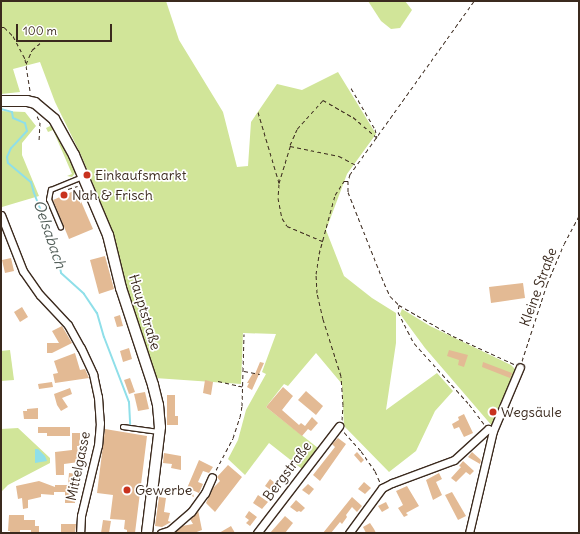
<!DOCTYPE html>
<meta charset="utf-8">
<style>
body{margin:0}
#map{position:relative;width:580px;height:534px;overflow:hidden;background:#fff;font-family:Delius,sans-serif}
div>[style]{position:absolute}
.green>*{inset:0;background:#d1e599}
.water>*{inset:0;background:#8fdfe9}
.stream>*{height:2px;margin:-1px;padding:0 1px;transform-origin:1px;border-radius:1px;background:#8fdfe9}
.building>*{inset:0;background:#e3ba94}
.path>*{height:1px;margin-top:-0.5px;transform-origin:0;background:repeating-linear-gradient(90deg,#3b2a1e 0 4px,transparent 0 7px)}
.roads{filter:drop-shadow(1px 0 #3b2a1e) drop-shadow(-1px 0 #3b2a1e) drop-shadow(0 1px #3b2a1e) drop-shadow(0 -1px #3b2a1e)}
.lane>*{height:3.5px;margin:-1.75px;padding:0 1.75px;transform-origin:1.75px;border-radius:1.75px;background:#fff}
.street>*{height:7px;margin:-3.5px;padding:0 3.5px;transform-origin:3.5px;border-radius:3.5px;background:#fff}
.secondary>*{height:10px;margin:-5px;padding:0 5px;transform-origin:5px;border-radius:5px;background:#fff}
.dots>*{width:11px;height:11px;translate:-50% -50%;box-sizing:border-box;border:2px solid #fff;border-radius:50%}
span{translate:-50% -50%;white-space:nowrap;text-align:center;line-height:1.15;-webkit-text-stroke:3.5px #fff;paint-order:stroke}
.poi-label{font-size:14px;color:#3b2a1e}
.left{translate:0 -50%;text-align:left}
.street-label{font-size:14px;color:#3b2a1e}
.water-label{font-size:15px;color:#54605b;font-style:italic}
.frame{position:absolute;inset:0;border:2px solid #3b2a1e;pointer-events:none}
.scale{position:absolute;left:16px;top:24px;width:96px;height:18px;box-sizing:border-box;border:2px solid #3b2a1e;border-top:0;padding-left:5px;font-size:12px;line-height:14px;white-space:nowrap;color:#3b2a1e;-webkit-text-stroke:3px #fff;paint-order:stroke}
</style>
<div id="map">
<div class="green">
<div style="clip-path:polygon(1px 1px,166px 1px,179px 40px,223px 112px,237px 167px,248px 166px,251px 122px,277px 84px,302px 90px,338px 72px,376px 134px,347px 174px,326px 230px,344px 276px,372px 298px,396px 313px,396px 343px,386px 410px,437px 373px,453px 391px,435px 411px,416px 451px,389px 472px,344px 426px,342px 384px,316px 353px,288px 386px,284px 384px,266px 407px,318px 448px,302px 469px,269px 443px,245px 475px,228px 459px,238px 440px,246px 410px,266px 374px,262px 372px,276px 334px,243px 333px,241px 384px,155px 378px,123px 282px,111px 228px,81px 155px,55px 102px,40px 62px,13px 69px,20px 92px,1px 94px)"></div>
<div style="clip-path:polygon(368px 1px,405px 1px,412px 10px,400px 28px,391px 29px,381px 21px)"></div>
<div style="clip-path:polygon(1px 111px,25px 112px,36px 126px,22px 143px,22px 155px,39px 196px,2px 207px)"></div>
<div style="clip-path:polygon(52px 125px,76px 172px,72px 177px,67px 176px,72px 174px,53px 130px,48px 132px,46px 128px)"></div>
<div style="clip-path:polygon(402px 309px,430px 326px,511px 365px,515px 369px,516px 373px,493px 427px,425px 348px,400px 314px)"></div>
<div style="clip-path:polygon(10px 350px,14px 380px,1px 381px,1px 351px)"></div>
<div style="clip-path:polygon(18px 428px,50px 458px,50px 463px,8px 485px,1px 492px,1px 429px)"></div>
</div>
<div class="water">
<div style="clip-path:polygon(35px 449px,38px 449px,45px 456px,47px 461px,35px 463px)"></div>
</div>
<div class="stream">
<div style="left:1px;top:109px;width:11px;rotate:15deg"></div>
<div style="left:12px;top:112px;width:6px;rotate:81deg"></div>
<div style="left:13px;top:118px;width:13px;rotate:23deg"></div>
<div style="left:25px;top:123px;width:8px;rotate:76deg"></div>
<div style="left:27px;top:131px;width:23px;rotate:133deg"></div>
<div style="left:11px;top:148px;width:10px;rotate:114deg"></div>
<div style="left:7px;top:157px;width:6px;rotate:81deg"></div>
<div style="left:8px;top:163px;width:30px;rotate:40deg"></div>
<div style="left:31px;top:182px;width:11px;rotate:75deg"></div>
<div style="left:34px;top:193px;width:63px;rotate:68.7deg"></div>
<div style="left:57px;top:252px;width:21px;rotate:79deg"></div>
<div style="left:61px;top:273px;width:31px;rotate:42deg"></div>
<div style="left:84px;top:294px;width:23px;rotate:56deg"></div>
<div style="left:97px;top:313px;width:25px;rotate:74deg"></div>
<div style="left:104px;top:337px;width:70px;rotate:69deg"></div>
<div style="left:129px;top:402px;width:22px;rotate:87deg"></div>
</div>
<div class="building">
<div style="clip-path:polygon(76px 190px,93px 229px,69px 239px,53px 200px)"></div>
<div style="clip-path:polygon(105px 256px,114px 289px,99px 294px,90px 260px)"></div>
<div style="clip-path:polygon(11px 258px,14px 271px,5px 273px,2px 260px)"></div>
<div style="clip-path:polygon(523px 283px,525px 298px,491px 303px,489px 287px)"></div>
<div style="clip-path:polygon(22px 307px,28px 317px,20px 322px,14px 312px)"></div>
<div style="clip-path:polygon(120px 315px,123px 326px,117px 327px,114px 317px)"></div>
<div style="clip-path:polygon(62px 326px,72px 343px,52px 353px,47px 353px,47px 343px,59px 343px,52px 331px)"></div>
<div style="clip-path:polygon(129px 348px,132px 359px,123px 362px,120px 351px)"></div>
<div style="clip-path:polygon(449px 350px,468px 355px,464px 367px,458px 365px,459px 360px,447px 356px)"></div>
<div style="clip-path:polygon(75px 353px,80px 370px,85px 369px,89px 378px,55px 383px,53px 374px,58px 373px,54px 361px)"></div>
<div style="clip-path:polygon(260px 362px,264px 363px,252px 390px,247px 387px,249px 383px,247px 383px,253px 373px,255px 374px)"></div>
<div style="clip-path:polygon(483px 362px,512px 373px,510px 378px,482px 367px)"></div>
<div style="clip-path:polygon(130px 378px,135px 392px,129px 394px,124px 380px)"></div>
<div style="clip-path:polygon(205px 380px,213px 382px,211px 395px,203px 393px)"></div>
<div style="clip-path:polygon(52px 382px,53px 387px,39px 389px,38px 384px)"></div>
<div style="clip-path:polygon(283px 387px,293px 396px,282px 410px,299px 425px,301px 423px,305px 426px,312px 417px,318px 423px,311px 431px,308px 429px,302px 436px,266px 407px)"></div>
<div style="clip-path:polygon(70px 388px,72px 394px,62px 398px,68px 407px,61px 411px,57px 405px,54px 394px)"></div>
<div style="clip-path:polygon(306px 391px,323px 406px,316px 415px,298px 400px)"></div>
<div style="clip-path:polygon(145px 392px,149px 409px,138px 411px,134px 394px)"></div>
<div style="clip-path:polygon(167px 395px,175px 395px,175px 416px,178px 416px,178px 425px,167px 425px)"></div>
<div style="clip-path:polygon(38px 408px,38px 419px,24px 419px,23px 411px,27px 411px,27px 409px)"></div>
<div style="clip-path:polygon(464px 414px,473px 433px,464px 437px,459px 427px,454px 429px,452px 424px,459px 420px,458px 417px)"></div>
<div style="clip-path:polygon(38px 427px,70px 427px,70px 436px,47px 436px,47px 433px,38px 433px)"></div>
<div style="clip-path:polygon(105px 429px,147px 436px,135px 533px,127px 533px,127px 530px,124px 529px,125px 520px,110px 519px,113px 495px,97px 493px)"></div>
<div style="clip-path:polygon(72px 433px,80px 433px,80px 446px,77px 446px,79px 462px,64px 464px,64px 475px,56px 475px,55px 452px,72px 450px)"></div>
<div style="clip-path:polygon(338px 438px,346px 444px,320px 481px,313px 475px,335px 447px,332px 444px)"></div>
<div style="clip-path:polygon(357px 452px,364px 460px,361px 463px,354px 455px)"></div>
<div style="clip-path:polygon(472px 452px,481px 460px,480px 464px,468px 457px)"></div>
<div style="clip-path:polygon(164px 453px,181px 456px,181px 470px,171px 468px,172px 464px,163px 463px)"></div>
<div style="clip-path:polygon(199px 460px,213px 467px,209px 473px,203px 471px,198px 482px,203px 484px,199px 493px,192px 490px,194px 497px,185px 493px)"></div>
<div style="clip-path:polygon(463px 461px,474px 471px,470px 475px,466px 472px,456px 482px,451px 478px,461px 467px,459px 466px)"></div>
<div style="clip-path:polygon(228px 465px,242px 477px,215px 512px,206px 503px,213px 488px,220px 481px,217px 477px)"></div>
<div style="clip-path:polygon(69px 473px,77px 474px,75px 503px,65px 503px,65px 492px,54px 492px,54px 495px,41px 494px,41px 497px,28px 500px,28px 508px,23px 509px,22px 498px,18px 499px,16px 486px,39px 481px,55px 487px,55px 485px,68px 485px)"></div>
<div style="clip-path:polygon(439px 473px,442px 479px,436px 482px,442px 495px,433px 500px,426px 480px)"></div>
<div style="clip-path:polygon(270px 479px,280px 487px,275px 493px,265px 486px)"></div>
<div style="clip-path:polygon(364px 482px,371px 488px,365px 494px,358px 489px)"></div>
<div style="clip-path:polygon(308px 484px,314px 489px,309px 495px,302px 490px)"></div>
<div style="clip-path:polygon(407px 486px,419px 506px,406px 513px,408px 515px,404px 517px,398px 508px,403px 505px,396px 491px)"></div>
<div style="clip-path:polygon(452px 492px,466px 516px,458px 520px,445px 495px)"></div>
<div style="clip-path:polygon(258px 495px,268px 502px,262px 509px,253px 503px)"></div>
<div style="clip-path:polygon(159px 497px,166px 498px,164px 512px,170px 513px,168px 521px,171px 522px,162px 527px,155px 526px)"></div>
<div style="clip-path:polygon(352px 497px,362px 506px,357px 512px,352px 507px,346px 515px,347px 517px,342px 524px,340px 522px,331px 533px,323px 533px)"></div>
<div style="clip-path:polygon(296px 500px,305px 508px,301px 512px,299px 511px,297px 512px,290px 507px)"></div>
<div style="clip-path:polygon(386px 502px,389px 508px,382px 512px,378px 506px)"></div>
<div style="clip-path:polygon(198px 510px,202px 530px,194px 533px,174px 533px,182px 526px,193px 524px,190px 519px)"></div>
<div style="clip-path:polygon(249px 511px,257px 517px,250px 526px,246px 523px,249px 520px,245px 517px)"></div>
<div style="clip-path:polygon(9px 515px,24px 515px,24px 520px,35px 520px,35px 526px,39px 526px,39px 533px,31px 533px,31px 530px,20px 530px,20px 533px,10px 533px,10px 531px,8px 531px)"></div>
<div style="clip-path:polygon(285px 516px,293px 523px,285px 533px,270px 533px)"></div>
<div style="clip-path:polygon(103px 520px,111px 521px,109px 533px,101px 533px)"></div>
<div style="clip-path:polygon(370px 523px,374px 529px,376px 533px,366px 533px,363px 527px)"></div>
<div style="clip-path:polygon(61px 524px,76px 524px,75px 533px,61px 533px)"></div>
<div style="clip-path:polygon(231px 526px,235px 533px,219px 533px)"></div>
</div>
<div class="path">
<div style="left:474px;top:1px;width:213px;rotate:125.6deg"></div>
<div style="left:350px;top:174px;width:7px;rotate:106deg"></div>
<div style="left:348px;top:181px;width:11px;rotate:90deg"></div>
<div style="left:348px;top:192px;width:98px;rotate:68.4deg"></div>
<div style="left:384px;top:283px;width:14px;rotate:65deg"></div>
<div style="left:390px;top:296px;width:13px;rotate:45deg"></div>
<div style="left:399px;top:305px;width:62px;rotate:29.9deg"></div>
<div style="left:453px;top:336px;width:67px;rotate:24.7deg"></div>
<div style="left:1px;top:27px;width:3px"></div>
<div style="left:4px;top:27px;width:13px;rotate:45deg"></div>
<div style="left:13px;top:36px;width:26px;rotate:62deg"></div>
<div style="left:25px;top:59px;width:33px;rotate:81deg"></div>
<div style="left:26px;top:64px;width:15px;rotate:-67deg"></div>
<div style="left:32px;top:50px;width:11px;rotate:-41deg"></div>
<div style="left:351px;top:88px;width:48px;rotate:59.7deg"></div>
<div style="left:375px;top:129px;width:8px;rotate:76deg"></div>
<div style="left:258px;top:112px;width:74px;rotate:73.5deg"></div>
<div style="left:279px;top:183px;width:39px;rotate:-73deg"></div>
<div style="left:290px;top:146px;width:50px;rotate:11.5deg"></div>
<div style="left:339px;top:156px;width:19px;rotate:28deg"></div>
<div style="left:37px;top:116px;width:7px;rotate:63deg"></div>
<div style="left:40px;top:122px;width:19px;rotate:93deg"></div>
<div style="left:290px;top:145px;width:17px;rotate:-66deg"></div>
<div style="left:297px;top:129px;width:39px;rotate:-48deg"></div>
<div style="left:323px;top:100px;width:34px;rotate:30deg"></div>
<div style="left:353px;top:117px;width:32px;rotate:41deg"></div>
<div style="left:279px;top:184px;width:14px;rotate:94deg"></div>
<div style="left:278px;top:198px;width:20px;rotate:79deg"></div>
<div style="left:282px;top:218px;width:9px;rotate:58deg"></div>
<div style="left:287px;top:226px;width:39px;rotate:23deg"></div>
<div style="left:68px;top:189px;width:10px;rotate:-17deg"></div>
<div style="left:399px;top:305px;width:7px;rotate:98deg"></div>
<div style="left:398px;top:312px;width:35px;rotate:63deg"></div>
<div style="left:414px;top:343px;width:82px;rotate:48deg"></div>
<div style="left:469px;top:404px;width:25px;rotate:53deg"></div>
<div style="left:522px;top:361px;width:81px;rotate:-72deg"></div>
<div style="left:547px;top:284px;width:43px;rotate:-67deg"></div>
<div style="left:564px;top:244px;width:32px;rotate:-62deg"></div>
<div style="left:244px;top:371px;width:16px;rotate:11deg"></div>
<div style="left:218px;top:381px;width:26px;rotate:13deg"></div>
<div style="left:342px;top:420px;width:15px;rotate:-86deg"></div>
<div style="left:343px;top:405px;width:29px;rotate:-94deg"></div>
<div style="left:341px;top:376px;width:60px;rotate:-107.5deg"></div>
<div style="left:323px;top:319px;width:27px;rotate:-103deg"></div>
<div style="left:317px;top:293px;width:19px;rotate:-93deg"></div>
<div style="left:316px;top:274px;width:20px;rotate:-81deg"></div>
<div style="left:319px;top:254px;width:61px;rotate:-74.8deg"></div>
<div style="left:335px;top:195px;width:17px;rotate:-57deg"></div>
<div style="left:344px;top:181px;width:4px"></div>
<div style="left:344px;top:432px;width:25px;rotate:48deg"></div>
<div style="left:361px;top:451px;width:24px;rotate:55deg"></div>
<div style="left:375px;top:471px;width:12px;rotate:66deg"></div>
<div style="left:216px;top:470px;width:36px;rotate:-62deg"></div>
<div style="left:233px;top:438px;width:22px;rotate:-72deg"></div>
<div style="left:240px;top:417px;width:11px;rotate:-80deg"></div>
<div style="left:242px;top:406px;width:72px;rotate:-88.4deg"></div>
</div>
<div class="roads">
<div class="lane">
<div style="left:61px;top:228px;width:30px;rotate:-113deg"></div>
<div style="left:49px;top:200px;width:10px;rotate:-79deg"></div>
<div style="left:51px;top:190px;width:35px;rotate:-22deg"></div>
<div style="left:123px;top:427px;width:36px;rotate:8deg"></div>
</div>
<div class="street">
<div style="left:1px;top:215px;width:60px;rotate:68.6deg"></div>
<div style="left:23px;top:271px;width:29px;rotate:55deg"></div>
<div style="left:40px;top:295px;width:41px;rotate:47deg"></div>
<div style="left:68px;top:325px;width:26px;rotate:61deg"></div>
<div style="left:81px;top:348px;width:29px;rotate:65deg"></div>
<div style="left:93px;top:374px;width:24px;rotate:78deg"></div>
<div style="left:98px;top:397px;width:26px;rotate:86deg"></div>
<div style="left:100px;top:423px;width:22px;rotate:95deg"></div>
<div style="left:98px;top:445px;width:73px;rotate:103.5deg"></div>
<div style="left:81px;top:516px;width:17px;rotate:93deg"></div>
<div style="left:161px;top:533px;width:9px;rotate:-18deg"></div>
<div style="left:170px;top:530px;width:28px;rotate:-41deg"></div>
<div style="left:191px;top:512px;width:24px;rotate:-54deg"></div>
<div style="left:205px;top:493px;width:17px;rotate:-66deg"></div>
<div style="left:257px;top:533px;width:135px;rotate:-52.5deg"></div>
<div style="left:349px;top:533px;width:56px;rotate:-53.7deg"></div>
<div style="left:382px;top:488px;width:11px;rotate:-27deg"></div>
<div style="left:392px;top:483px;width:66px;rotate:-20.4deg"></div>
<div style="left:454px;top:460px;width:46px;rotate:-42.4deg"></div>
<div style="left:488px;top:429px;width:5px;rotate:22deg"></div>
<div style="left:469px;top:533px;width:105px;rotate:-76.8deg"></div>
<div style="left:493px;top:431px;width:69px;rotate:-67.1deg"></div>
</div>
<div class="secondary">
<div style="left:1px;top:101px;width:26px"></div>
<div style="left:27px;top:101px;width:8px;rotate:14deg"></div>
<div style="left:35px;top:103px;width:25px;rotate:40deg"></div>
<div style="left:54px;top:119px;width:41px;rotate:60.9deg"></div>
<div style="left:74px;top:155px;width:87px;rotate:67deg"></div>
<div style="left:108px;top:235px;width:55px;rotate:76.2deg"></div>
<div style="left:121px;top:288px;width:102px;rotate:71.7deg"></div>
<div style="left:153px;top:385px;width:21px;rotate:76deg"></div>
<div style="left:158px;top:405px;width:22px;rotate:85deg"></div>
<div style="left:160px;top:427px;width:107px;rotate:97deg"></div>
</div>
</div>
<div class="dots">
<div style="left:87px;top:175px;background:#c8321e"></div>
<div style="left:64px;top:195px;background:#c8321e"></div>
<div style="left:493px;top:412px;background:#c8321e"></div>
<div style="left:127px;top:490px;background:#c8321e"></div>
</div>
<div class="poi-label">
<span class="left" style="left:95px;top:175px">Einkaufsmarkt</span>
<span class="left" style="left:72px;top:195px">Nah &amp; Frisch</span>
<span class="left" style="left:501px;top:412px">Wegsäule</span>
<span class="left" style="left:135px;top:490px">Gewerbe</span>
</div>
<div class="street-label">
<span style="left:538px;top:287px;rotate:-70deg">Kleine Straße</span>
<span style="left:145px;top:312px;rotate:73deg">Hauptstraße</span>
<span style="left:78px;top:466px;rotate:-78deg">Mittelgasse</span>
<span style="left:287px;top:471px;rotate:-53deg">Bergstraße</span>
</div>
<div class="water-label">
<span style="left:50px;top:234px;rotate:71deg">Oelsabach</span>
</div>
<div class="frame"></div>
<div class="scale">100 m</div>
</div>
